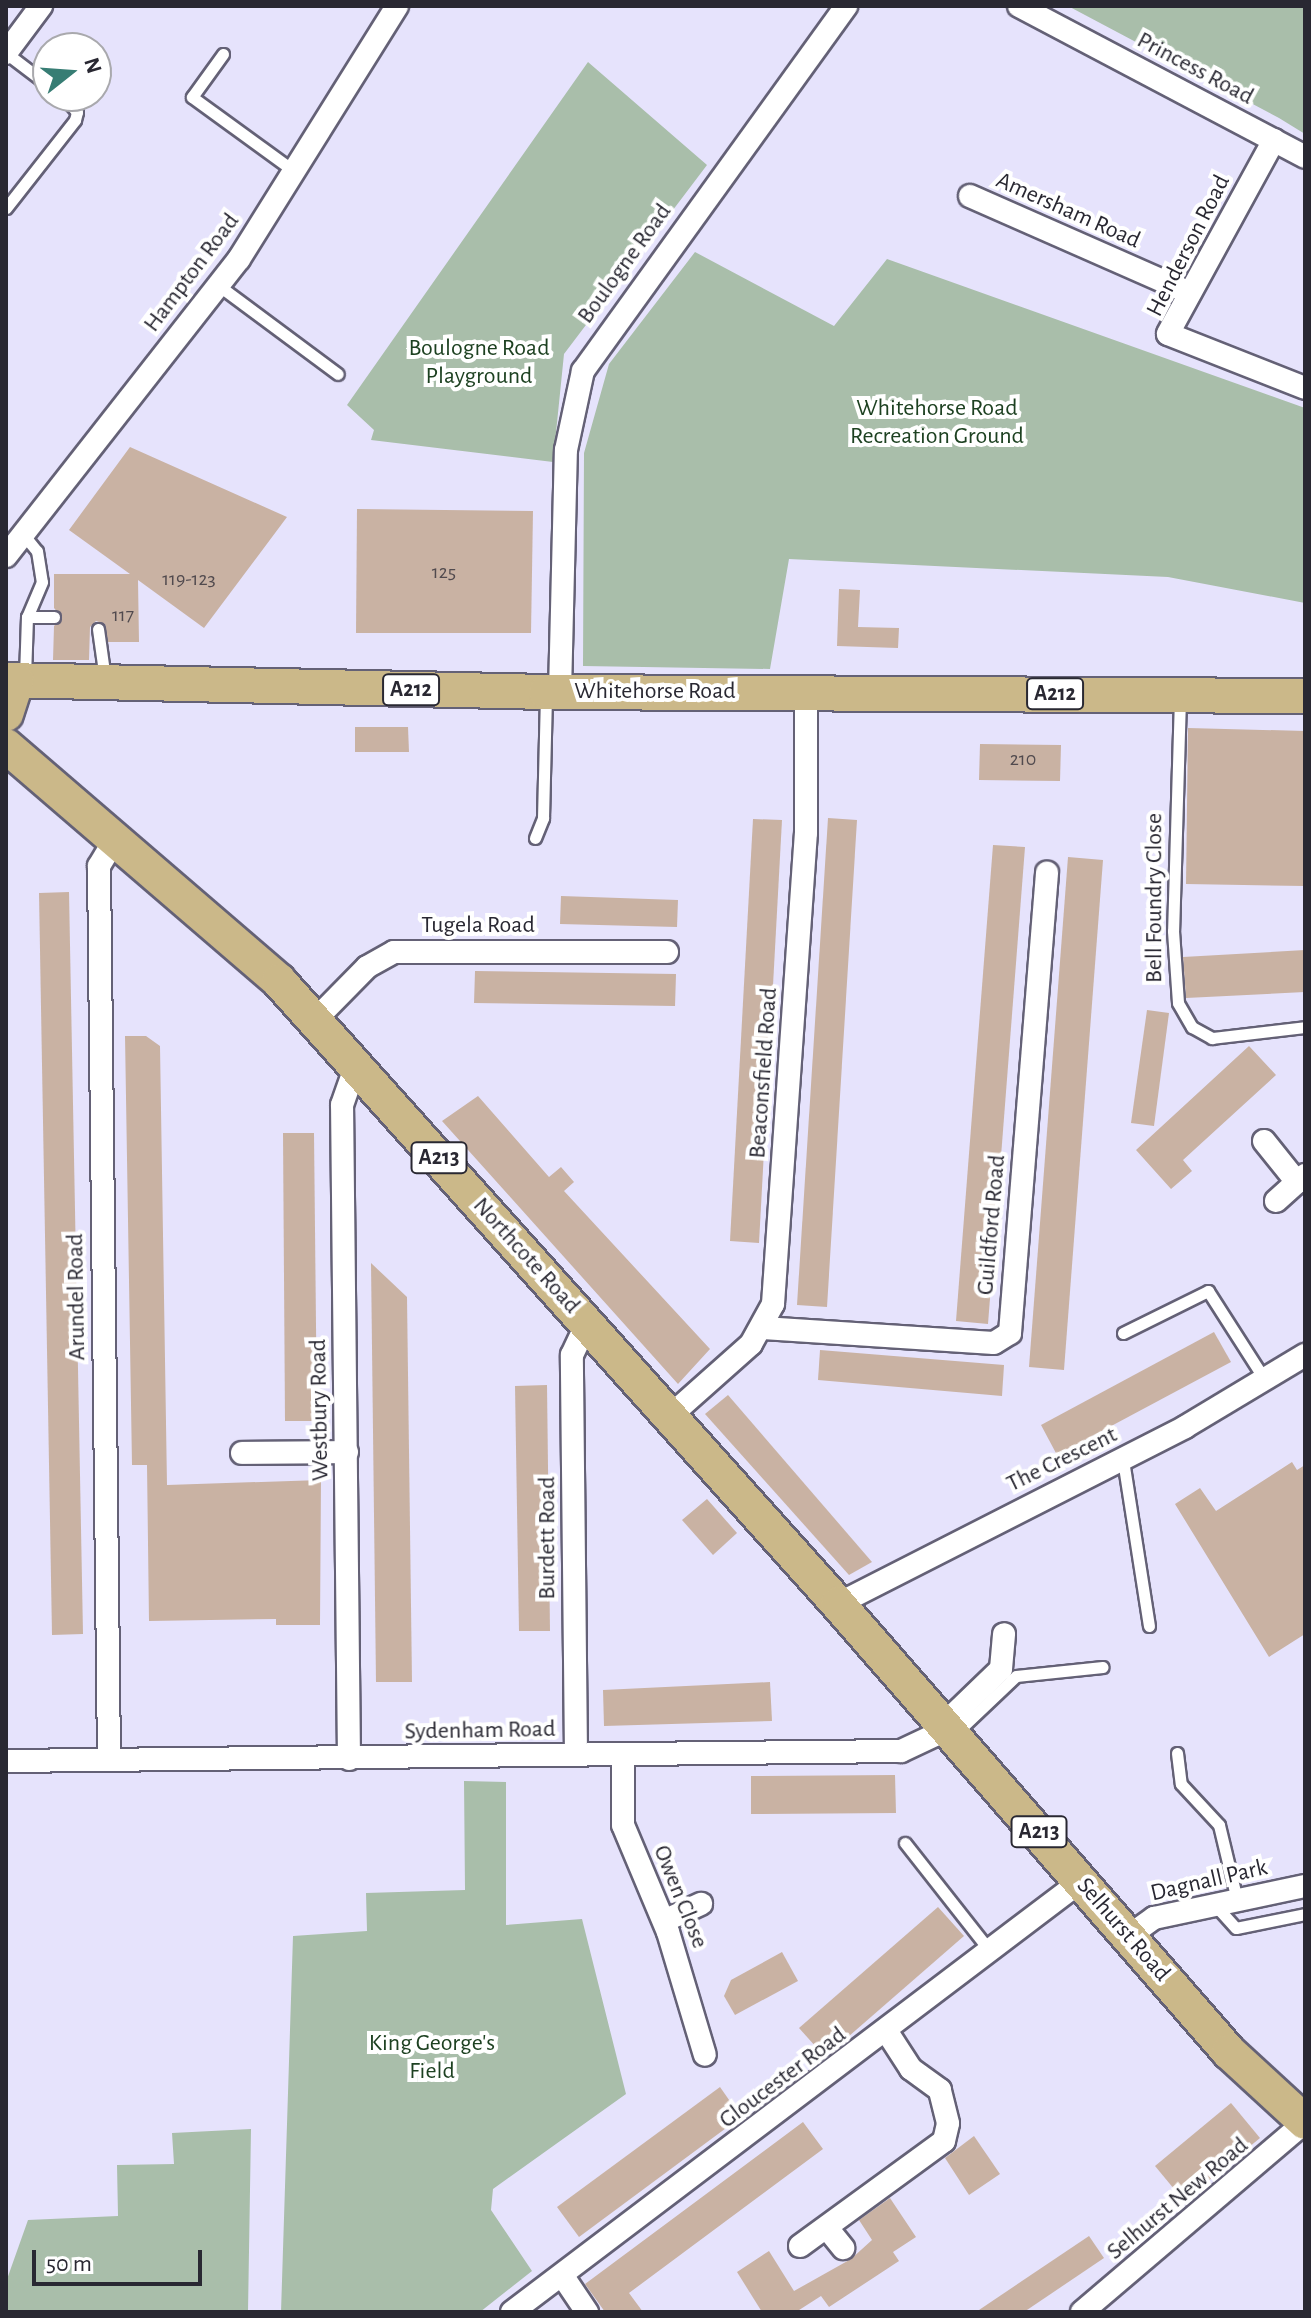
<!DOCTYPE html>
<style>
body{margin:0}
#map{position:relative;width:1311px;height:2318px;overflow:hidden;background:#e6e3fc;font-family:"Alegreya Sans",sans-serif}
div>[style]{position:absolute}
.green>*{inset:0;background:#a9beaa}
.building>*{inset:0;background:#c9b2a3}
.roads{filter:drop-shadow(2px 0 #646176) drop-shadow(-2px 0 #646176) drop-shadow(0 2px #646176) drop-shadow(0 -2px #646176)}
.lane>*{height:11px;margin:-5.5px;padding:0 5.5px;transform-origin:5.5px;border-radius:5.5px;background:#fff}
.street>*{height:22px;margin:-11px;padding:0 11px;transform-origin:11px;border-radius:11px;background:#fff}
.primary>*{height:34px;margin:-17px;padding:0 17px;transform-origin:17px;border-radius:17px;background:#cbb889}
span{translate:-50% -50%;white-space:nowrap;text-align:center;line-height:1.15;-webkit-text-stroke:8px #fff;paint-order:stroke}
.number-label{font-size:20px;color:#514a4e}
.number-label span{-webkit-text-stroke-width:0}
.shield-label span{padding:2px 6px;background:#fff;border:2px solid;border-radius:6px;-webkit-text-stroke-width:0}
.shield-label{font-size:22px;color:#292832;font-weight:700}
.street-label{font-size:24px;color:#292832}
.park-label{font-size:24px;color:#1d4121}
.frame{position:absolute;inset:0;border:8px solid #292832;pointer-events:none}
.north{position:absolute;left:32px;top:32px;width:80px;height:80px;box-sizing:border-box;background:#fff;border:2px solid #a9a9ad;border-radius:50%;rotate:73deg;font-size:22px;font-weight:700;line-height:32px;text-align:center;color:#292832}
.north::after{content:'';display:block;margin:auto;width:28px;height:36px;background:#377d74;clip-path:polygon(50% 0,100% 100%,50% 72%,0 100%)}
.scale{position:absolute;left:32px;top:2250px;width:170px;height:36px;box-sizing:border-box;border:4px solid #292832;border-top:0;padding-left:10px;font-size:24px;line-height:28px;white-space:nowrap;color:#292832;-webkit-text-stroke:6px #fff;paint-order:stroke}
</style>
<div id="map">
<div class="green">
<div style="clip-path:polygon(1068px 6px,1305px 6px,1305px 134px,1279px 118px)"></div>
<div style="clip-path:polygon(588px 62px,707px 165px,564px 354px,553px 462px,371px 440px,374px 430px,347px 405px)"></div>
<div style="clip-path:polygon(695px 252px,834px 326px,887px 259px,1305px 408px,1305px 603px,1168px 577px,789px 559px,770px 669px,583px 666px,584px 453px,609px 364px)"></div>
<div style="clip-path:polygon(464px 1781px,506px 1782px,506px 1925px,582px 1919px,626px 2094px,493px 2189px,491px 2210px,532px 2271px,480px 2312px,281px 2312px,293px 1936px,367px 1931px,366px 1893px,465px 1890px)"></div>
<div style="clip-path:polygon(251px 2129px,248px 2312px,6px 2312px,6px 2282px,28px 2220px,118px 2216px,117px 2165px,174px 2164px,172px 2133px)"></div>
</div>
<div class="building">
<div style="clip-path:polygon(130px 447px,287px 517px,204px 628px,138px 580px,139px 642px,108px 642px,105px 624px,96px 621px,90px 627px,89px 660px,53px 660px,54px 626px,62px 618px,54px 608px,54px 574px,130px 574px,69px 530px)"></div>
<div style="clip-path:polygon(357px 509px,533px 511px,531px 633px,356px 633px)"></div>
<div style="clip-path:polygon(839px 589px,860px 590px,858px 627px,899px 628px,898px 648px,837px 646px)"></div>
<div style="clip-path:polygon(355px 727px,408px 727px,409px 752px,355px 752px)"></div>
<div style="clip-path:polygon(1188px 728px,1305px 731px,1305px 886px,1186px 884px)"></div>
<div style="clip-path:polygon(980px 744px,1061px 745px,1060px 781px,979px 780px)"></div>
<div style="clip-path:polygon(828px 818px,857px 820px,827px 1307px,797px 1305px)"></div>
<div style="clip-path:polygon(753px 819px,782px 820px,759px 1243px,730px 1241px)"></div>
<div style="clip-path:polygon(993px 845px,1025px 847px,988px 1324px,956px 1321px)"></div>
<div style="clip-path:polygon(1068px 857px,1103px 860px,1064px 1370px,1029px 1367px)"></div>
<div style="clip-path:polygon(69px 892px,83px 1634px,52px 1635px,39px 893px)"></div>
<div style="clip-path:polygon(561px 896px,678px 900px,677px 927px,560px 924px)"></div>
<div style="clip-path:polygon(1305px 950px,1305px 992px,1186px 998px,1183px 957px)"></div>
<div style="clip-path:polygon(475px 971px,676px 974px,675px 1006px,474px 1003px)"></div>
<div style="clip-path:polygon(1147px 1010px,1169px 1013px,1154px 1126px,1131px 1123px)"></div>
<div style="clip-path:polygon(125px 1036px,146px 1036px,160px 1046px,167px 1485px,321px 1480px,320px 1625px,276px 1625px,276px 1619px,149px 1621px,147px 1465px,132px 1465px)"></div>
<div style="clip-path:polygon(1249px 1046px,1276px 1075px,1183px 1160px,1192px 1171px,1171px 1189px,1136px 1150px)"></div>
<div style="clip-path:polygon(478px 1096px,549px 1177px,561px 1167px,574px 1182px,564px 1191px,710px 1349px,678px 1384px,442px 1121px)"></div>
<div style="clip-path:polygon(283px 1133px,314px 1133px,317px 1421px,285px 1421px)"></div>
<div style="clip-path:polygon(371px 1263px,407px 1297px,412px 1682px,376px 1682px)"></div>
<div style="clip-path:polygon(1214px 1332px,1231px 1362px,1057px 1455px,1041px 1425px)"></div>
<div style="clip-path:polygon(820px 1350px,1004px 1365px,1002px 1396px,818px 1380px)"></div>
<div style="clip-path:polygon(547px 1385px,550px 1631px,519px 1631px,515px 1386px)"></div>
<div style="clip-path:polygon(728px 1395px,872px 1562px,849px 1575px,705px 1414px)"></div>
<div style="clip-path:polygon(1292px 1462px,1297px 1470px,1305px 1465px,1305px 1634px,1269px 1657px,1175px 1504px,1200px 1488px,1216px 1511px)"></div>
<div style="clip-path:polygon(707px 1499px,737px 1533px,713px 1555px,682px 1520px)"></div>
<div style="clip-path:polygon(770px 1682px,772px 1721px,604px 1726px,603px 1690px)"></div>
<div style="clip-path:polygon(895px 1775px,896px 1813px,751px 1814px,751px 1776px)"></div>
<div style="clip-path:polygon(938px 1907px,964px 1936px,825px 2057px,799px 2028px)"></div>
<div style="clip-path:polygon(782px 1952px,798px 1981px,735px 2015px,724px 1996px,731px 1980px)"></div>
<div style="clip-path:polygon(720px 2087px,741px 2117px,579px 2237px,557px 2207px)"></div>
<div style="clip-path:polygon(1231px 2103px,1260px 2138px,1184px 2201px,1155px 2166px)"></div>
<div style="clip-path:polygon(803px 2122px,823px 2149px,629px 2293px,643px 2312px,605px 2312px,585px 2284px)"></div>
<div style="clip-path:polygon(974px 2136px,1000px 2174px,969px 2195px,945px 2158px)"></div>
<div style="clip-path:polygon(890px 2198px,916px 2237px,893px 2252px,899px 2261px,829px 2307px,821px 2296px,796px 2312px,762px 2312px,737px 2272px,769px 2251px,794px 2291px,851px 2259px,872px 2240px,859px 2220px)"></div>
<div style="clip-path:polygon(1089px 2236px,1104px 2258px,1024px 2312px,976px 2312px)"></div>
</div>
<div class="roads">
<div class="lane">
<div style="left:6px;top:53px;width:53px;rotate:37.3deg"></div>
<div style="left:223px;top:54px;width:53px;rotate:125.8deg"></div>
<div style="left:192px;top:97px;width:126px;rotate:36deg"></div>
<div style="left:6px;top:208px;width:112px;rotate:-51.9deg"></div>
<div style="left:75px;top:120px;width:8px;rotate:-76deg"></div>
<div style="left:77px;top:112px;width:21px;rotate:-131deg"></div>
<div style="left:218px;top:285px;width:149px;rotate:36.6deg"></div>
<div style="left:23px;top:534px;width:22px;rotate:51deg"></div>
<div style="left:37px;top:551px;width:31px;rotate:81deg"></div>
<div style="left:42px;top:582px;width:38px;rotate:113deg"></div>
<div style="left:98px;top:629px;width:50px;rotate:82deg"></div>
<div style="left:25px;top:677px;width:60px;rotate:-88.1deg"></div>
<div style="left:27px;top:617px;width:27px"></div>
<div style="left:1180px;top:698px;width:233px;rotate:91.7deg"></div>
<div style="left:1173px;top:931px;width:72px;rotate:86deg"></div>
<div style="left:1178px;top:1003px;width:28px;rotate:60deg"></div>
<div style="left:1192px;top:1027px;width:23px;rotate:29deg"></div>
<div style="left:1212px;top:1038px;width:94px;rotate:-6.7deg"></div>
<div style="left:535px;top:838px;width:22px;rotate:-68deg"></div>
<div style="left:543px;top:818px;width:122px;rotate:-88.6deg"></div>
<div style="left:1123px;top:1333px;width:95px;rotate:-26.3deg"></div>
<div style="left:1208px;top:1291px;width:106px;rotate:57.4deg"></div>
<div style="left:1123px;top:1460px;width:168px;rotate:81.1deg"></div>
<div style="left:957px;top:1732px;width:81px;rotate:-43.5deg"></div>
<div style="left:1016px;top:1676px;width:87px;rotate:-5.9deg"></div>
<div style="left:1177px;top:1753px;width:31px;rotate:83deg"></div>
<div style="left:1181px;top:1784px;width:56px;rotate:47.2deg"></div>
<div style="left:1219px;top:1825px;width:77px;rotate:76.5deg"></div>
<div style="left:905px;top:1843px;width:137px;rotate:51.8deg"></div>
<div style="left:1215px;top:1905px;width:31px;rotate:48deg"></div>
<div style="left:1236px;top:1928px;width:70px;rotate:-11.5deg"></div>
</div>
<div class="street">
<div style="left:1019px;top:6px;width:323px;rotate:27.8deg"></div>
<div style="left:6px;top:53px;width:59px;rotate:-53.3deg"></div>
<div style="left:1274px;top:140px;width:221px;rotate:118.7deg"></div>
<div style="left:1168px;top:334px;width:147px;rotate:21.5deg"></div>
<div style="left:970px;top:196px;width:240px;rotate:23.8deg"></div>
<div style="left:6px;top:556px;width:377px;rotate:-51.9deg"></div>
<div style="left:239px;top:259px;width:298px;rotate:-58deg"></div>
<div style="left:560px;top:692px;width:242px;rotate:-88.6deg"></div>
<div style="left:566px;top:450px;width:81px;rotate:-77.9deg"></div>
<div style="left:583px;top:371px;width:450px;rotate:-54.2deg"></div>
<div style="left:315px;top:1020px;width:74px;rotate:-45.5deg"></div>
<div style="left:367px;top:967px;width:31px;rotate:-29deg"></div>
<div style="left:394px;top:952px;width:273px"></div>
<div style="left:1264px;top:1141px;width:53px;rotate:51.2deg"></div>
<div style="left:1297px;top:1182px;width:11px;rotate:-41deg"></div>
<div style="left:1276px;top:1201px;width:28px;rotate:-42deg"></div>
<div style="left:763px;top:1328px;width:231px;rotate:3.7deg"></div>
<div style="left:994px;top:1343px;width:19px;rotate:-32deg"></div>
<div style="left:1010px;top:1333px;width:462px;rotate:-85.4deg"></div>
<div style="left:670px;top:1416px;width:108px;rotate:-41.6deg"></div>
<div style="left:751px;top:1344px;width:46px;rotate:-61.2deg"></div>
<div style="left:773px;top:1304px;width:472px;rotate:-86deg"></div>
<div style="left:806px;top:833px;width:141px;rotate:-90deg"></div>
<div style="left:242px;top:1453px;width:105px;rotate:-0.5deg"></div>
<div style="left:838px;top:1604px;width:390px;rotate:-27deg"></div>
<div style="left:1185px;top:1427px;width:140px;rotate:-31deg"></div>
<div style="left:944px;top:1724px;width:79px;rotate:-44deg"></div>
<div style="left:1001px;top:1669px;width:35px;rotate:-85deg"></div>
<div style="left:576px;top:1755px;width:400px;rotate:-90.6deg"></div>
<div style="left:572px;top:1355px;width:35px;rotate:-65deg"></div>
<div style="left:623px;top:1757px;width:68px;rotate:90deg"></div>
<div style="left:623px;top:1825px;width:116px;rotate:67.2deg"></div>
<div style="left:668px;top:1932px;width:128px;rotate:73.3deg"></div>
<div style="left:349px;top:1759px;width:654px;rotate:-90.61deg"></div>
<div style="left:342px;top:1105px;width:42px;rotate:-70.7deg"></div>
<div style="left:109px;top:1760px;width:894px;rotate:-90.64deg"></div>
<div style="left:99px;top:866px;width:31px;rotate:-59deg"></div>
<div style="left:6px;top:1761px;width:895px;rotate:-0.64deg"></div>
<div style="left:901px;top:1751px;width:52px;rotate:-25.1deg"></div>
<div style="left:664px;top:1921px;width:41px;rotate:-24.7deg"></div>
<div style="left:1129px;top:1936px;width:31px;rotate:-36deg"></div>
<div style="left:1154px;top:1918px;width:154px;rotate:-12deg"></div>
<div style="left:827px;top:2228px;width:26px;rotate:51deg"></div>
<div style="left:800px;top:2246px;width:178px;rotate:-36.1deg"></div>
<div style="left:944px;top:2141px;width:18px;rotate:-77deg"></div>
<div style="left:948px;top:2123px;width:34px;rotate:-104deg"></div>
<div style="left:940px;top:2090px;width:36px;rotate:-144deg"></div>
<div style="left:911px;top:2069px;width:44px;rotate:-123deg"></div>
<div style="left:562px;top:2275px;width:45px;rotate:56deg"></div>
<div style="left:512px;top:2312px;width:714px;rotate:-37.14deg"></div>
<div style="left:1082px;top:2312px;width:293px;rotate:-40.4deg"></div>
</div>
<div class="primary">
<div style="left:6px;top:680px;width:540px;rotate:1.27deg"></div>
<div style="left:546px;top:692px;width:759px;rotate:0.3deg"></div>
<div style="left:6px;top:714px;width:35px;rotate:-72deg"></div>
<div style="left:6px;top:746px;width:360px;rotate:40.7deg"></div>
<div style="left:279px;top:981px;width:837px;rotate:48.1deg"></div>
<div style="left:838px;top:1604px;width:595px;rotate:48.89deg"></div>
<div style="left:1229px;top:2052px;width:103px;rotate:42.6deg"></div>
</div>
</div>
<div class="number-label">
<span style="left:444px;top:572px">125</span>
<span style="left:189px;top:579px">119-123</span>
<span style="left:123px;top:615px">117</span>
<span style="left:1023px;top:759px">210</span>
</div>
<div class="shield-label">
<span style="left:411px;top:690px">A212</span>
<span style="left:1055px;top:694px">A212</span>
<span style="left:439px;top:1158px">A213</span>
<span style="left:1039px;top:1832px">A213</span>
</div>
<div class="street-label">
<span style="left:1195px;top:69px;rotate:28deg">Princess Road</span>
<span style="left:1068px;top:211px;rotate:24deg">Amersham Road</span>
<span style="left:1189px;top:246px;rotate:-63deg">Henderson Road</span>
<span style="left:625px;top:264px;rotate:-54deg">Boulogne Road</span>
<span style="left:192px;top:273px;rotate:-53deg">Hampton Road</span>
<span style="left:655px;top:692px">Whitehorse Road</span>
<span style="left:1155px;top:898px;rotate:-90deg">Bell Foundry Close</span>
<span style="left:478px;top:926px">Tugela Road</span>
<span style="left:764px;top:1073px;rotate:-86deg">Beaconsfield Road</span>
<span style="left:992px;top:1225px;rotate:-85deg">Guildford Road</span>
<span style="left:526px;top:1256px;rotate:48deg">Northcote Road</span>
<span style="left:77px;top:1297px;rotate:-91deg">Arundel Road</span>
<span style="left:320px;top:1410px;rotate:-91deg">Westbury Road</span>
<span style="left:1062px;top:1460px;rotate:-26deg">The Crescent</span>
<span style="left:548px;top:1538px;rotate:-90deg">Burdett Road</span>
<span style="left:480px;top:1731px;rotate:-1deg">Sydenham Road</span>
<span style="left:1209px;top:1881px;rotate:-13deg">Dagnall Park</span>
<span style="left:680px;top:1897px;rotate:68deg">Owen Close</span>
<span style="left:1123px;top:1930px;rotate:49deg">Selhurst Road</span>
<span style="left:783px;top:2078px;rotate:-37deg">Gloucester Road</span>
<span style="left:1178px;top:2199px;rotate:-40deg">Selhurst New Road</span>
</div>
<div class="park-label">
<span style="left:479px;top:363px">Boulogne Road<br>Playground</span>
<span style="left:937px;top:423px">Whitehorse Road<br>Recreation Ground</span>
<span style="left:432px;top:2058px">King George's<br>Field</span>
</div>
<div class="frame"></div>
<div class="north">N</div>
<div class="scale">50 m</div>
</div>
